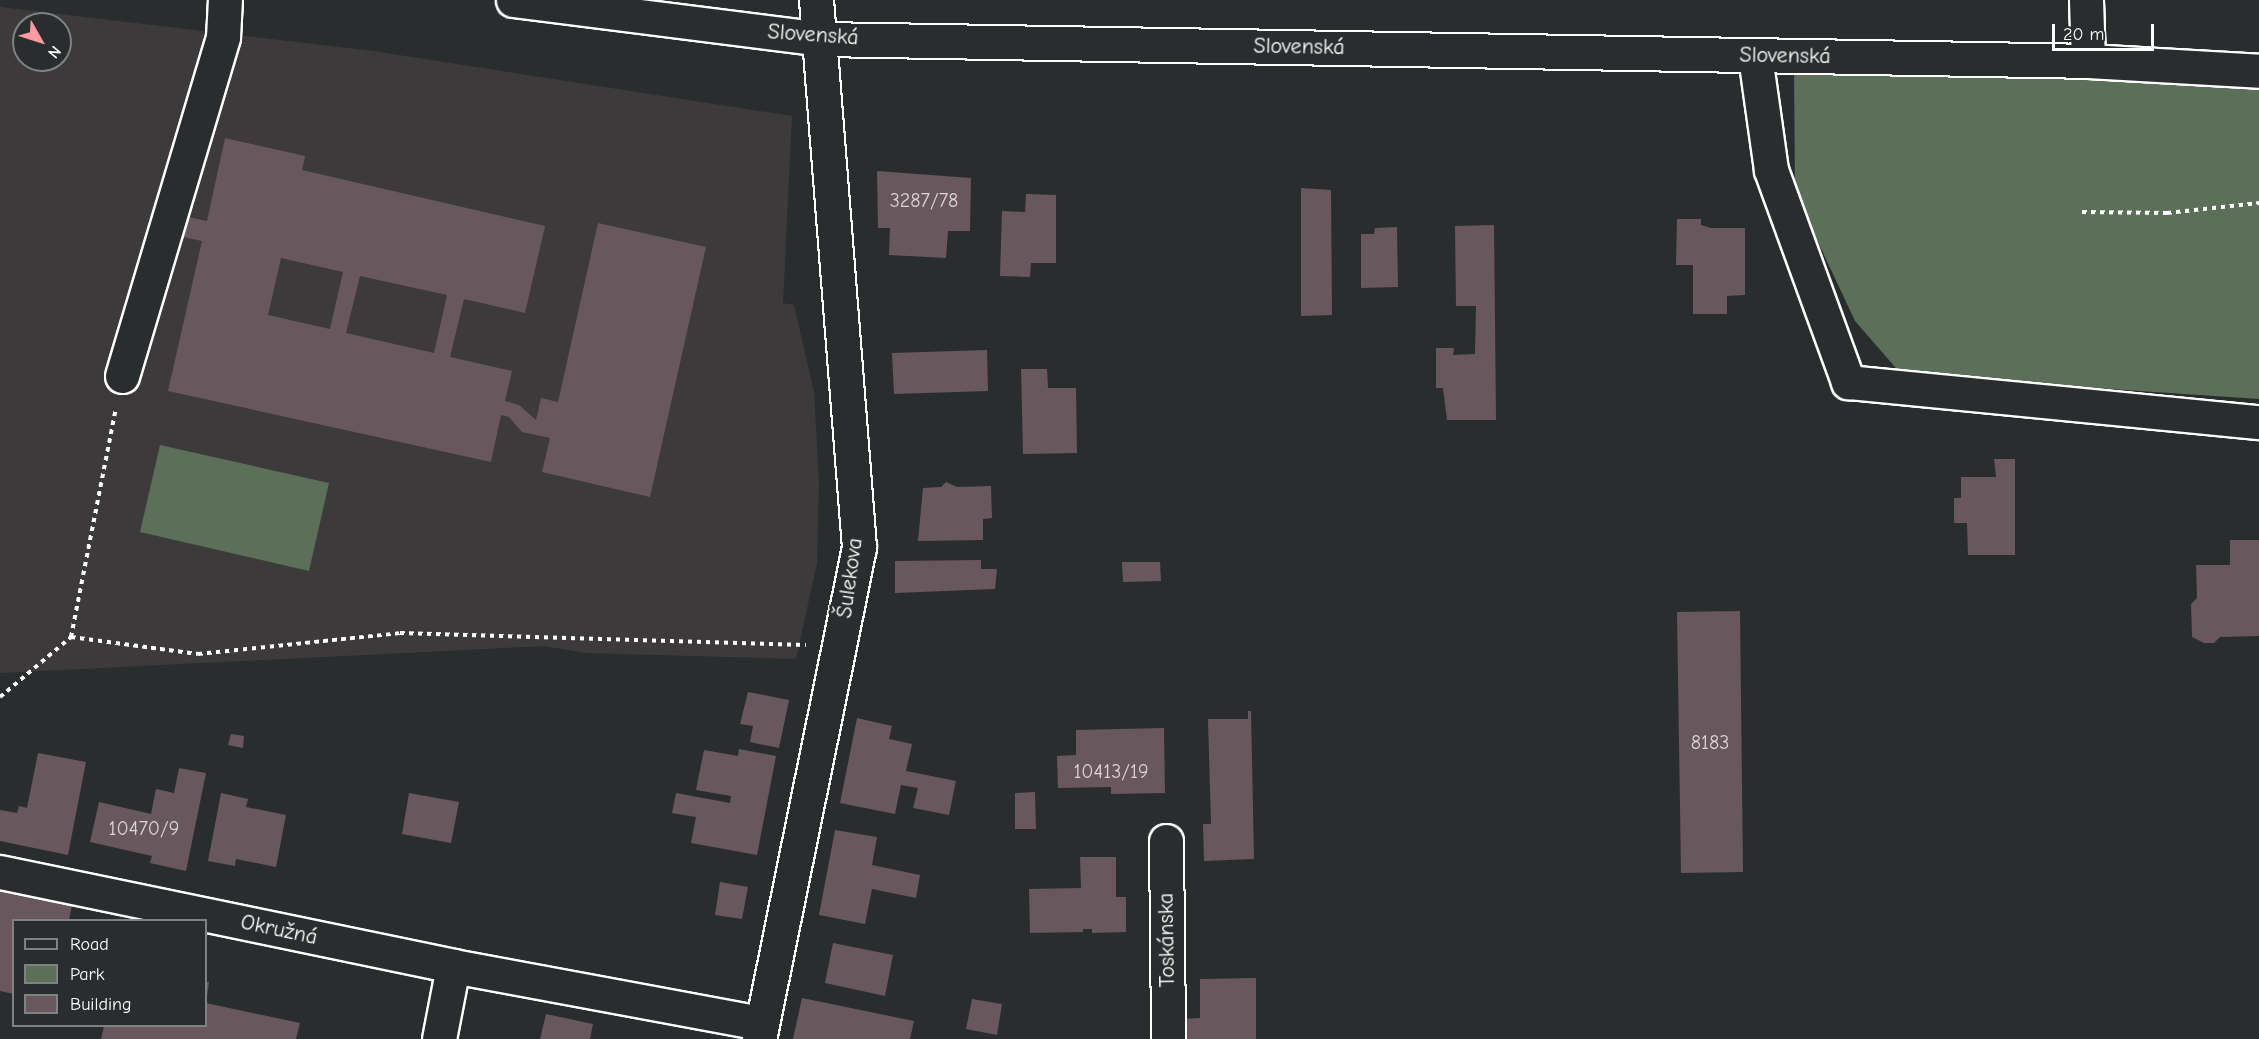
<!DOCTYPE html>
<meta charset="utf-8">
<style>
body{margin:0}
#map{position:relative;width:2259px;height:1039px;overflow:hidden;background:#2a2d2e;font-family:"Comic Neue",sans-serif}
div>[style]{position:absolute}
.built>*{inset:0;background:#3d3a3c}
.green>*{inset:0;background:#5b6f59}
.building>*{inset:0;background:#69575e}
.path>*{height:4px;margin-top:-2px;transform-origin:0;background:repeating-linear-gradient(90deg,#fff 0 4.5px,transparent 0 9px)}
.roads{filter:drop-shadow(2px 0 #fff) drop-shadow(-2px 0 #fff) drop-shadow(0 2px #fff) drop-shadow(0 -2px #fff)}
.minor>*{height:33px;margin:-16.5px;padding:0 16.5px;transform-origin:16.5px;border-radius:16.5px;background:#2a2d2e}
span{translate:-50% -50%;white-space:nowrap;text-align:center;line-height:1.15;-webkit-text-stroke:6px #2a2d2e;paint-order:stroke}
.number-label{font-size:20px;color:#dad5d7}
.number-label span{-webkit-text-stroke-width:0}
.street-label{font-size:22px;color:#fff}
.legend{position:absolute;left:12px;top:919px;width:195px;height:108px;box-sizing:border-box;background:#2a2d2e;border:2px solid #7f8182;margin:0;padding:8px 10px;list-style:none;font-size:18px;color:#fff}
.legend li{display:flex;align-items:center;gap:12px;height:30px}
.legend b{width:30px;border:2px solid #7f8182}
.north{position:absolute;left:12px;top:12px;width:60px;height:60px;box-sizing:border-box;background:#2a2d2e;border:2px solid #7f8182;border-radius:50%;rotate:129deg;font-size:16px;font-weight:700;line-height:24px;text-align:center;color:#fff}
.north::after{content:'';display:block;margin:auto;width:21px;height:27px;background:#ff9aa2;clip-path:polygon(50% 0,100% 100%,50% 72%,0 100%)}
.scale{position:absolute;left:2052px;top:24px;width:102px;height:27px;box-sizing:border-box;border:3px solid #fff;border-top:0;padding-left:8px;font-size:18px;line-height:21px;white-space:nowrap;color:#fff;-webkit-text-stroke:4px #2a2d2e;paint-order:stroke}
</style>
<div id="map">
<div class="built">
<div style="clip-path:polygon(evenodd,0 7px,373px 51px,792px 116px,783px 303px,794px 305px,814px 392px,819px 483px,817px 563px,796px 659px,585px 653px,544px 646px,0 673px,0 7px,24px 24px,60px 24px,60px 60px,24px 60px,24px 24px)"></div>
</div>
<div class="green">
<div style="clip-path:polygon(1794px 69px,2259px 82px,2259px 399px,1902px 375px,1855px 321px,1795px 193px)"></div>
<div style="clip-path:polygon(160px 445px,329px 483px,309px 571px,140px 532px)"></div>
</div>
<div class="building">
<div style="clip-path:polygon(evenodd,225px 138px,305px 156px,302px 170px,545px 226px,525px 313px,464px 299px,450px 357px,512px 371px,505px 401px,519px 405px,536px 420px,541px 398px,558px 402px,598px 223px,706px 247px,650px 497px,542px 472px,550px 438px,522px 432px,509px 417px,501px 415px,491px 462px,168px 391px,202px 241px,173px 235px,179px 215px,207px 221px,225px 138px,281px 258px,343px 272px,330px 329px,268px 315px,281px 258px,225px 138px,360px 276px,447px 295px,434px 353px,346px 333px,360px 276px)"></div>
<div style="clip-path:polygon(877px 171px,971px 178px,970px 231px,948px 231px,946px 258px,889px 255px,890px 228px,878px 228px)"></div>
<div style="clip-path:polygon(1301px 188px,1331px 190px,1332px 315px,1301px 316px)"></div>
<div style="clip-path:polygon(1026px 194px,1056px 195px,1056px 263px,1031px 263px,1030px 277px,1000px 276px,1002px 211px,1025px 212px)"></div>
<div style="clip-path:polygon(1677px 219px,1701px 219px,1701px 225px,1711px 228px,1745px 228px,1745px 295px,1727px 296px,1727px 314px,1693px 314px,1693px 265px,1676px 265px)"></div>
<div style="clip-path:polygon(1494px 225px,1496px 420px,1447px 420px,1443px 388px,1436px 388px,1436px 348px,1454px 348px,1453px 355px,1475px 354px,1476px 306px,1456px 306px,1455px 226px)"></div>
<div style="clip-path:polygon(1397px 227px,1398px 287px,1361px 288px,1361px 234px,1374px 234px,1375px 228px)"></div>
<div style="clip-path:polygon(987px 350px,988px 391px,894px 394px,892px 353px)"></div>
<div style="clip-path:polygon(1021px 369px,1047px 369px,1048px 388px,1076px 388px,1077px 453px,1023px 454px)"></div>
<div style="clip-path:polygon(1994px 459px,2015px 459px,2015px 555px,1968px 555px,1967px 523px,1954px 523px,1954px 498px,1961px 498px,1961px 477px,1996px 477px)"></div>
<div style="clip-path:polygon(946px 482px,957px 487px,991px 486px,992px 518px,983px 519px,983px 540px,918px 541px,923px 488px,941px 487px)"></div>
<div style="clip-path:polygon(2230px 540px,2259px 540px,2259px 636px,2220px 637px,2214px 643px,2204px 643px,2192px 637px,2191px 604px,2197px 598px,2196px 565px,2230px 565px)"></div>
<div style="clip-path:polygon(981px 560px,981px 569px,997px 569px,995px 589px,895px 593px,895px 561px)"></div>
<div style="clip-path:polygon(1122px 562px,1160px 562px,1161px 581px,1123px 582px)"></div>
<div style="clip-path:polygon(1740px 611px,1743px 872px,1681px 873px,1677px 612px)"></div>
<div style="clip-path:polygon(748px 692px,789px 700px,779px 748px,750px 742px,753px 726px,740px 724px)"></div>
<div style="clip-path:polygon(1248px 711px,1251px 711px,1254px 859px,1204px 861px,1203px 824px,1211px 824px,1208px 719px,1248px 719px)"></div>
<div style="clip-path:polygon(857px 718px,892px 726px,889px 739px,912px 744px,906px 771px,956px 781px,949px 815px,913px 808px,918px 788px,901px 785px,895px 814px,840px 803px)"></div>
<div style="clip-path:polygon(1164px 728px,1165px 793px,1111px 794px,1111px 787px,1058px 788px,1057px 756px,1076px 755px,1076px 730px)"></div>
<div style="clip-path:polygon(231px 734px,244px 736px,243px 748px,228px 745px)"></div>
<div style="clip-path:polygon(739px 749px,776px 756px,757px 855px,691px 843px,696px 817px,672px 813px,676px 793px,730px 803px,731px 796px,696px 790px,704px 750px,738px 756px)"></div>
<div style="clip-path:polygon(38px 753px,86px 762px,68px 855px,0 841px,0 810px,17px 813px,19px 806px,27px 808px)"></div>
<div style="clip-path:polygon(179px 768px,206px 773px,186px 871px,150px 863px,152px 856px,90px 842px,99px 802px,151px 814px,156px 789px,174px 793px)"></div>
<div style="clip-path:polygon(1035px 792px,1036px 829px,1015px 829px,1015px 793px)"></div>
<div style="clip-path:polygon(221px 793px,248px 799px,246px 807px,286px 815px,276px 867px,236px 859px,235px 866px,208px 861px)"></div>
<div style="clip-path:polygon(409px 793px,459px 802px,451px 843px,402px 834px)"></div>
<div style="clip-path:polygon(835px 830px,877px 837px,872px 865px,920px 875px,916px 898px,872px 889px,865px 924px,819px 915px)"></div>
<div style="clip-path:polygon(1080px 857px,1116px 857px,1116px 897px,1126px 897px,1126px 932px,1092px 933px,1092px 929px,1083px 929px,1083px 932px,1030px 933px,1029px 889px,1081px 888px)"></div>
<div style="clip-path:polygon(720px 882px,748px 887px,742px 919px,715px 915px)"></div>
<div style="clip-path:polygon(0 886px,73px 900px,69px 920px,14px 920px,14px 994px,0 991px)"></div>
<div style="clip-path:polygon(833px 943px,893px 955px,885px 996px,825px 983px)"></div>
<div style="clip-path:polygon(1256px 978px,1256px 1039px,1178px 1039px,1178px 1019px,1200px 1018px,1200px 979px)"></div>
<div style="clip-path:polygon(206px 982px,209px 982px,207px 996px,206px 996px)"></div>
<div style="clip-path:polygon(802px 998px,914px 1021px,910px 1039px,793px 1039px)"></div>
<div style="clip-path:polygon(972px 999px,1002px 1004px,997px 1035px,966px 1029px)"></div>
<div style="clip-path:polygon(206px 1003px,300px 1023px,296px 1039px,101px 1039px,104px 1026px,206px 1026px)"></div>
<div style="clip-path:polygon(546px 1014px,593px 1024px,590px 1039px,540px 1039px)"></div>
</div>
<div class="path">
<div style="left:2082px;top:212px;width:85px;rotate:0.7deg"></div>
<div style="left:2167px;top:213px;width:93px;rotate:-6.2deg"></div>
<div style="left:71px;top:637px;width:128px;rotate:7.6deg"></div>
<div style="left:198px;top:654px;width:203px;rotate:-5.9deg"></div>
<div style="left:400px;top:633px;width:406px;rotate:1.7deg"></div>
<div style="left:0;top:697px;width:93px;rotate:-40.2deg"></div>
<div style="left:71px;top:637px;width:233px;rotate:-78.9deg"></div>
</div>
<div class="roads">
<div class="minor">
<div style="left:513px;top:0;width:310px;rotate:7.2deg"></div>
<div style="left:821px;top:39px;width:1267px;rotate:0.99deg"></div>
<div style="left:2088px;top:61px;width:171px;rotate:3.3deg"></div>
<div style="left:2086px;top:0;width:61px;rotate:88.1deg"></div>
<div style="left:1755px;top:56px;width:115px;rotate:82deg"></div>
<div style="left:1771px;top:170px;width:226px;rotate:70deg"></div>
<div style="left:1848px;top:382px;width:413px;rotate:5.6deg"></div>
<div style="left:122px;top:376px;width:354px;rotate:-73.4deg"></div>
<div style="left:223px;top:37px;width:37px;rotate:-87deg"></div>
<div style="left:1166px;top:841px;width:198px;rotate:89.4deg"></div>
<div style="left:0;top:872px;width:463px;rotate:11.7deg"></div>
<div style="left:453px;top:966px;width:314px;rotate:10.5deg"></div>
<div style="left:439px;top:1039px;width:74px;rotate:-79.1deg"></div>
<div style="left:759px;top:1039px;width:502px;rotate:-78.51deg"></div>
<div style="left:859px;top:547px;width:549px;rotate:-94.49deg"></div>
</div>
</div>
<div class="number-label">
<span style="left:924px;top:200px">3287/78</span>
<span style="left:1710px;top:742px">8183</span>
<span style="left:1111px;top:771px">10413/19</span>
<span style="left:144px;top:828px">10470/9</span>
</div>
<div class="street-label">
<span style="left:813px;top:35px;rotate:4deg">Slovenská</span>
<span style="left:1299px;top:47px;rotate:1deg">Slovenská</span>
<span style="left:1785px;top:56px;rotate:1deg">Slovenská</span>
<span style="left:850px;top:578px;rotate:-82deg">Šulekova</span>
<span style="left:279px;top:930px;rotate:12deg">Okružná</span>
<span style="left:1167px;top:940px;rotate:-91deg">Toskánska</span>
</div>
<ul class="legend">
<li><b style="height:8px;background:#2a2d2e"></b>Road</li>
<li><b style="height:16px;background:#5b6f59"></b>Park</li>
<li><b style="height:16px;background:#69575e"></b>Building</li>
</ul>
<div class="north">N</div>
<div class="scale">20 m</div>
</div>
